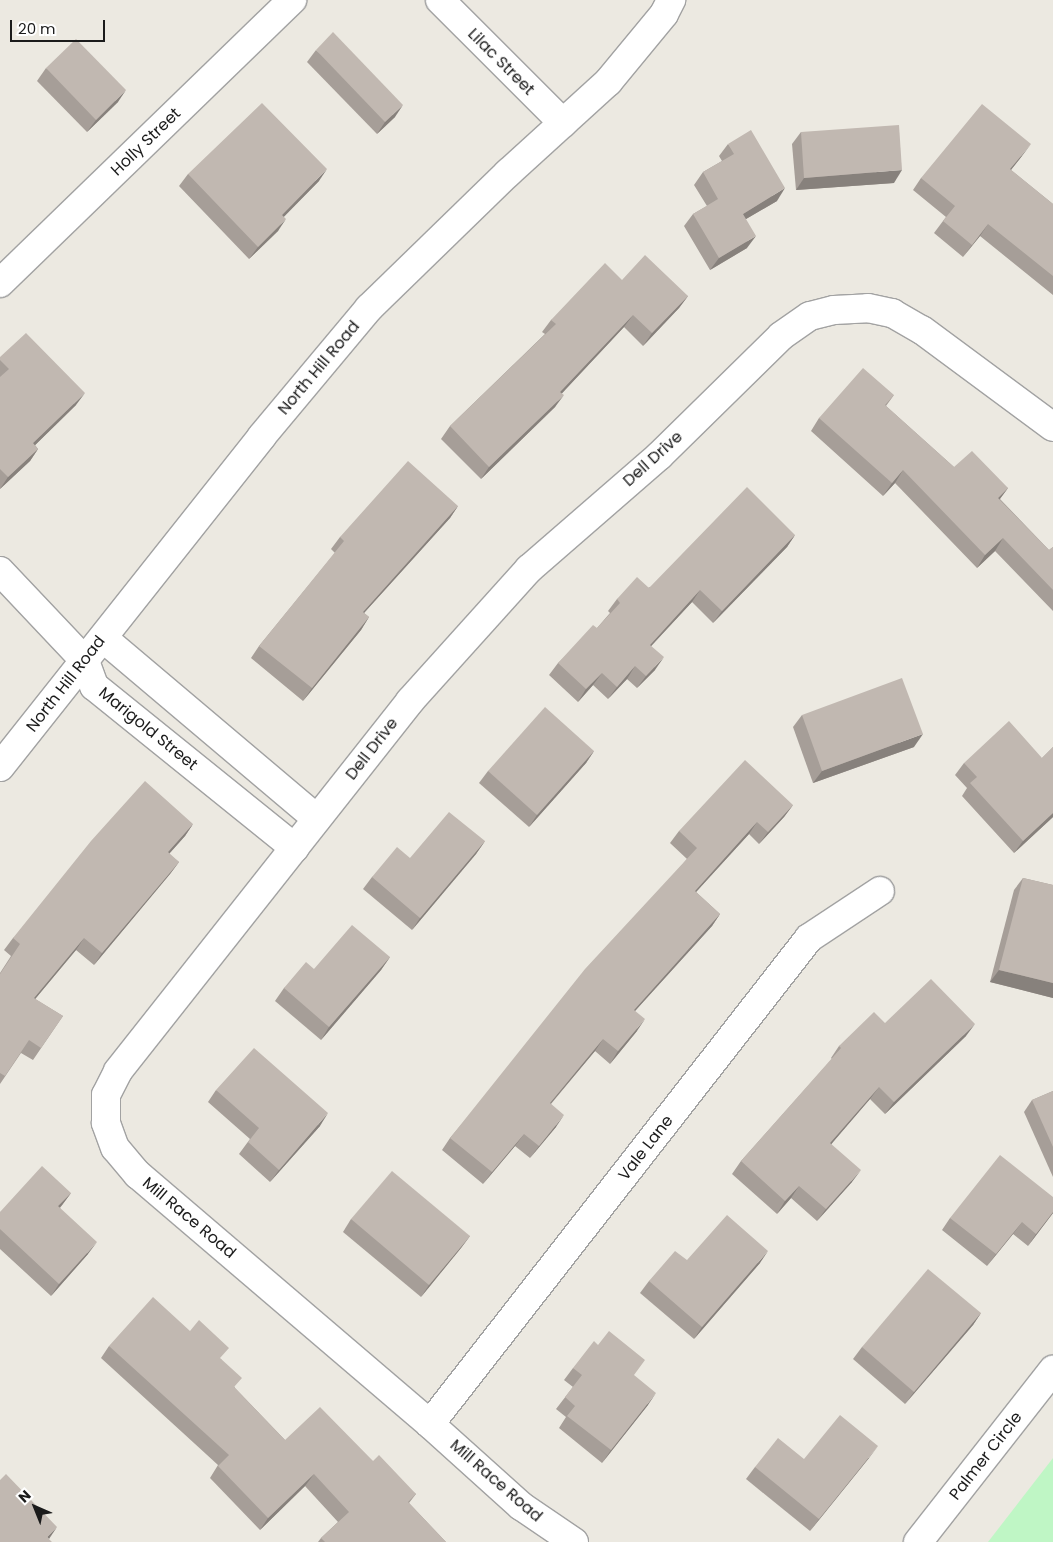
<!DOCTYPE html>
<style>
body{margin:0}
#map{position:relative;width:1053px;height:1542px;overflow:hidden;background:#ece9e1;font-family:Poppins,sans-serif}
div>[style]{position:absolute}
.park>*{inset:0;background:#bff6c5}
.roads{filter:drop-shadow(1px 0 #a2a2a2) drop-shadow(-1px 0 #a2a2a2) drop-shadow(0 1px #a2a2a2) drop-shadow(0 -1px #a2a2a2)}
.minor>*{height:28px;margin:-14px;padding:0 14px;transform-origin:14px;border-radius:14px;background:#fff}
.wall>*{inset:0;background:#a69e98}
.shaded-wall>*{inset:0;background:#87817c}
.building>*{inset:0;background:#c1b8b1}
span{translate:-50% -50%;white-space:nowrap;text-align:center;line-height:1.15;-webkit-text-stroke:4px #fff;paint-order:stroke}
.street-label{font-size:16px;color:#1b1b1b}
.north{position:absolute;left:10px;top:1482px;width:50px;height:50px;-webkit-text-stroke:4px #fff;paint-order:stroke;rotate:316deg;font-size:14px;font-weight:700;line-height:20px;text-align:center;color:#1b1b1b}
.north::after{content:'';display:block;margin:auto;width:18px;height:22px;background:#1b1b1b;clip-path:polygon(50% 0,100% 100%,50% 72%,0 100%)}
.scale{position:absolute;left:10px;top:20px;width:95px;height:22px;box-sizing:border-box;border:2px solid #1b1b1b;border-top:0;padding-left:6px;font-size:15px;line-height:18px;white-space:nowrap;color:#1b1b1b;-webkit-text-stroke:4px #fff;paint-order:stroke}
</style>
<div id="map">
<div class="park">
<div style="clip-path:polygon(1053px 1458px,1053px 1542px,988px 1542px)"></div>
</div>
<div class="roads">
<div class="minor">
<div style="left:440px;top:0;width:174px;rotate:45deg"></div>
<div style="left:0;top:283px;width:407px;rotate:-44.1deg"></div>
<div style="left:0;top:571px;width:124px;rotate:46.6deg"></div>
<div style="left:85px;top:661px;width:27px;rotate:70deg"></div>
<div style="left:94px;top:686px;width:258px;rotate:38.9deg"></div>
<div style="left:103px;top:638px;width:280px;rotate:40.2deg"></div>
<div style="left:0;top:767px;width:422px;rotate:-51.6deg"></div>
<div style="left:262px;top:436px;width:167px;rotate:-50.1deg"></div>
<div style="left:369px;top:308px;width:194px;rotate:-44.2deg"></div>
<div style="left:508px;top:173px;width:135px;rotate:-42.3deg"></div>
<div style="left:608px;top:82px;width:88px;rotate:-50.5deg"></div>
<div style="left:664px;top:14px;width:16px;rotate:-63deg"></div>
<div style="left:430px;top:1424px;width:616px;rotate:-52.05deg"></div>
<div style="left:809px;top:938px;width:85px;rotate:-33.5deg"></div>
<div style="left:574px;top:1542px;width:64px;rotate:-145.8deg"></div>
<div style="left:521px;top:1506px;width:122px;rotate:-138deg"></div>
<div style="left:430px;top:1424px;width:384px;rotate:-139.5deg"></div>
<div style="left:138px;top:1175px;width:35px;rotate:-130deg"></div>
<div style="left:115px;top:1148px;width:27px;rotate:-110deg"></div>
<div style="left:106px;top:1123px;width:28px;rotate:-90deg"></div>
<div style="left:106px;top:1095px;width:27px;rotate:-63deg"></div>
<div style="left:118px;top:1071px;width:471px;rotate:-51.7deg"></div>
<div style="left:410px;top:701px;width:178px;rotate:-48deg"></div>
<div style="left:529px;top:569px;width:172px;rotate:-41deg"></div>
<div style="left:659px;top:456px;width:171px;rotate:-44.5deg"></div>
<div style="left:781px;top:336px;width:35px;rotate:-35deg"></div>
<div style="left:810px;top:316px;width:25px;rotate:-14deg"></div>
<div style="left:834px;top:310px;width:34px;rotate:-3deg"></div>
<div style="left:868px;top:308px;width:25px;rotate:12deg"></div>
<div style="left:892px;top:313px;width:34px;rotate:30deg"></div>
<div style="left:922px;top:330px;width:163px;rotate:36.5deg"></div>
<div style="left:918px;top:1542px;width:219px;rotate:-51.9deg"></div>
</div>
</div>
<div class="wall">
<div style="clip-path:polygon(316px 50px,395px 117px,377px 134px,307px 62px)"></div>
<div style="clip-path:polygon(46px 68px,118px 102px,87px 132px,37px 81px)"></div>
<div style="clip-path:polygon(801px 132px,894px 183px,796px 190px,792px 144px)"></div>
<div style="clip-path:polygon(728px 144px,777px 201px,746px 219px,747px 248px,710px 270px,684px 226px,693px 214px,707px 206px,694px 185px,703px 172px,722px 161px,719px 156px)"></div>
<div style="clip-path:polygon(1022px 156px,1011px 170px,1053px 204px,1053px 295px,980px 236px,963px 257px,934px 233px,946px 217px,913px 190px,921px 178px)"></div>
<div style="clip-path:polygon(188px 174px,319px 181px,284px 216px,278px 231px,249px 259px,179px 186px)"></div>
<div style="clip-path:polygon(622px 280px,688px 296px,679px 308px,643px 346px,624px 327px,562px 393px,555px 407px,481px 479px,441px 439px,450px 426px,545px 334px,542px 332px,551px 320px)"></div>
<div style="clip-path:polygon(0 357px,76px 405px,35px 445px,38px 449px,30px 461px,0 489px)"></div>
<div style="clip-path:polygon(894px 395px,886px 406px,954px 467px,1008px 488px,1000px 499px,1049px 550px,1053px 547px,1053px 611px,995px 551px,977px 568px,895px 483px,883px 496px,811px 431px,819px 418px)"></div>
<div style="clip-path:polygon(458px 506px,450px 518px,364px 613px,369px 617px,361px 630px,303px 701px,251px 658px,259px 646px,335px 553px,331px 549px,340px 537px)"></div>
<div style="clip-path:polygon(795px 535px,787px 547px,713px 623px,692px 602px,651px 646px,655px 670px,637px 688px,627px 679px,608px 699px,593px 685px,578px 702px,549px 675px,558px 663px,597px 628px,610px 613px,608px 611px,617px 599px)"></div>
<div style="clip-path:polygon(802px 715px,914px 747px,813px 783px,793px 727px)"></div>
<div style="clip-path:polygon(1053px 747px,1053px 817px,1014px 853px,962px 796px,967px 788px,955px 775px,964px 763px,1042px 758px)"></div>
<div style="clip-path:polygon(594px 751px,586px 763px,529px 827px,479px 783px,488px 771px)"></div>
<div style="clip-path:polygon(793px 805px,784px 817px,759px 844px,749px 834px,696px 892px,720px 914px,712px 926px,635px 1011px,637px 1031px,610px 1064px,595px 1051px,551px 1104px,556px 1127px,530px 1158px,515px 1146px,483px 1184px,442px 1150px,450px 1138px,687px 859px,670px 843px,679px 831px)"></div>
<div style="clip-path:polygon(193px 824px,185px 836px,169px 854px,179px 862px,170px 874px,94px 965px,76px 950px,35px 999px,63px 1016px,33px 1060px,21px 1053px,0 1084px,0 973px,11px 956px,4px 950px,13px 938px)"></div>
<div style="clip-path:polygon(485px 841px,476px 854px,412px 930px,363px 889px,372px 877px,410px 858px)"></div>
<div style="clip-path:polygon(1023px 878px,1053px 885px,1053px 998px,990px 982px,1014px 890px)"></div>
<div style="clip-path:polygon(390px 957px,381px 970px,321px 1040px,275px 1001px,284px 988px,314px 969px)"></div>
<div style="clip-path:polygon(885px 1023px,966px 1036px,885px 1114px,870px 1099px,831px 1144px,852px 1182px,817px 1221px,791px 1198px,777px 1214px,732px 1174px,741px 1161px,832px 1059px,831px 1058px,839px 1046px)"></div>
<div style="clip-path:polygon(216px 1090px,320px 1126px,270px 1182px,239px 1154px,250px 1139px,208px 1102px)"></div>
<div style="clip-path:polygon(1053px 1091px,1053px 1177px,1024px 1112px,1032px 1100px)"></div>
<div style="clip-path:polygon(71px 1193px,60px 1208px,88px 1254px,51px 1296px,0 1249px,0 1212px)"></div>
<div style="clip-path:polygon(1053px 1197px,1053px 1213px,1028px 1246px,1013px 1234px,987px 1266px,942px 1230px,950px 1218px)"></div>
<div style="clip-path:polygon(351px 1219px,470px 1236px,461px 1248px,421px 1297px,343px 1232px)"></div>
<div style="clip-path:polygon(687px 1260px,760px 1263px,694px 1339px,640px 1293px,649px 1281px)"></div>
<div style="clip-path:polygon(981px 1313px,973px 1325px,905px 1404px,853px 1359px,862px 1347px)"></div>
<div style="clip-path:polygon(109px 1346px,221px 1359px,235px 1388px,285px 1440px,373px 1461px,416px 1494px,409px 1503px,446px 1542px,318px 1542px,321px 1538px,338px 1522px,305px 1486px,260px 1530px,210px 1478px,218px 1465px,101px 1358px)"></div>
<div style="clip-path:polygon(573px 1368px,634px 1376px,648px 1405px,602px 1463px,559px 1428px,566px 1417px,556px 1409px,573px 1387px,564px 1380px)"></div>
<div style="clip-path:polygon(869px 1458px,810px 1531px,746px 1479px,755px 1467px,804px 1459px)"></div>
</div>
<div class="shaded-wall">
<div style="clip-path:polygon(126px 90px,118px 102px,87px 132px,96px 120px)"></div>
<div style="clip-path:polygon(403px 105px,395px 117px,377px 134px,385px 122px)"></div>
<div style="clip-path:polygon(1031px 144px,1022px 156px,1002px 181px,1010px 169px)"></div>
<div style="clip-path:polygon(327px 169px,319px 181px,274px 227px,282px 215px)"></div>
<div style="clip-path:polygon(902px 170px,894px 183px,796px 190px,804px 178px)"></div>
<div style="clip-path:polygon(785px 188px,777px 201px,734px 226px,743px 214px)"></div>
<div style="clip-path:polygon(286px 219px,278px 231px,249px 259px,258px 247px)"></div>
<div style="clip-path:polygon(988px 224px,980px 236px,963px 257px,972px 245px)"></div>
<div style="clip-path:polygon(756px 236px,747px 248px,710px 270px,719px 258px)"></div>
<div style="clip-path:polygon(688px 296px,679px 308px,643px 346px,652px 333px)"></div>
<div style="clip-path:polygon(633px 315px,624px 327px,552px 404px,560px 392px)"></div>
<div style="clip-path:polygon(85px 393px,76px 405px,24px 456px,33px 443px)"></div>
<div style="clip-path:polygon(564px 395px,555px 407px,481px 479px,489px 467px)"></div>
<div style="clip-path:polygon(38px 449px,30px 461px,0 489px,8px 477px)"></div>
<div style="clip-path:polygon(903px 470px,895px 483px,883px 496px,892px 483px)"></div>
<div style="clip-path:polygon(1008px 488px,999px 500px,998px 498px)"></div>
<div style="clip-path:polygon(458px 506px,450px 518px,354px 624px,363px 612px)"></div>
<div style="clip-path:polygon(795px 535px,787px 547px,713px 623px,722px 611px)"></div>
<div style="clip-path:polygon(1003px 538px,995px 551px,977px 568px,985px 555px)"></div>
<div style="clip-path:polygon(700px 590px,692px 602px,641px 657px,650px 645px)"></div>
<div style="clip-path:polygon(369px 617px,361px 630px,303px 701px,312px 688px)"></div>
<div style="clip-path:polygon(664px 657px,655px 670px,637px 688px,646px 676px)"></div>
<div style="clip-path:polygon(635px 666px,627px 679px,608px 699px,617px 687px)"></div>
<div style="clip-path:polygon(602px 673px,593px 685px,578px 702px,586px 689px)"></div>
<div style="clip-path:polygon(923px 734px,914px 747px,813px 783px,822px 771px)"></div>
<div style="clip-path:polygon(594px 751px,586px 763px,529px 827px,537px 815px)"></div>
<div style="clip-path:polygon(793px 805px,784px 817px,759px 844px,768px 832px)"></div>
<div style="clip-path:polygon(1053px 813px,1053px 817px,1014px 853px,1023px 841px)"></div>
<div style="clip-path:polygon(757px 822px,749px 834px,686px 903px,695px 891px)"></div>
<div style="clip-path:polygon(193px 824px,185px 836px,159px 865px,168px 852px)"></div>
<div style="clip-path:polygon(485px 841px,476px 854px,412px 930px,420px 918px)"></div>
<div style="clip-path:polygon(179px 862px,170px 874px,94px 965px,102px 953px)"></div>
<div style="clip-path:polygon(720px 914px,712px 926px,625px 1022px,634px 1010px)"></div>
<div style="clip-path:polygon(84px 938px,76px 950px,26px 1010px,34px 998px)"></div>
<div style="clip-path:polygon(390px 957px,381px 970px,321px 1040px,329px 1027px)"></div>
<div style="clip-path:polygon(999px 970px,1053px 983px,1053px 998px,990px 982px)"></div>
<div style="clip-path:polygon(645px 1019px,637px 1031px,610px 1064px,618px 1051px)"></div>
<div style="clip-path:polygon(975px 1024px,966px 1036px,885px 1114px,894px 1102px)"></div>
<div style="clip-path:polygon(603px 1039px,595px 1051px,541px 1115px,550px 1103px)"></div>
<div style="clip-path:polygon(879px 1087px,870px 1099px,822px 1155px,830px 1143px)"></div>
<div style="clip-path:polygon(328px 1113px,320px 1126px,270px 1182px,279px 1170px)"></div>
<div style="clip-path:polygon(564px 1115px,556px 1127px,530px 1158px,539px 1146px)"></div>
<div style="clip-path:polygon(524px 1134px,515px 1146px,483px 1184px,492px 1172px)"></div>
<div style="clip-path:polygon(861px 1170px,852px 1182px,817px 1221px,826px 1209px)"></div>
<div style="clip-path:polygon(799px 1186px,791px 1198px,777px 1214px,785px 1201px)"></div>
<div style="clip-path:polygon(71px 1193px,62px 1205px,50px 1218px,58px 1206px)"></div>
<div style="clip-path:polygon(1053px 1212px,1053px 1213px,1028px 1246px,1036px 1234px)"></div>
<div style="clip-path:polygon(1022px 1222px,1013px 1234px,987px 1266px,996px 1254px)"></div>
<div style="clip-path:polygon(470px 1236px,461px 1248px,421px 1297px,429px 1285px)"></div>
<div style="clip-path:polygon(97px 1242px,88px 1254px,51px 1296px,59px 1284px)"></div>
<div style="clip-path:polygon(768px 1251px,760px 1263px,694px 1339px,702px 1327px)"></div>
<div style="clip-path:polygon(981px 1313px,973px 1325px,905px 1404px,914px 1392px)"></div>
<div style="clip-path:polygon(656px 1393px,648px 1405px,602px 1463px,611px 1450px)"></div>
<div style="clip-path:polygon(878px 1446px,869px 1458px,810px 1531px,819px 1519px)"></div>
<div style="clip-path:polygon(314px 1474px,305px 1486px,260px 1530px,268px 1518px)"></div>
<div style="clip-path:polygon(57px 1527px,49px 1539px,47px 1537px)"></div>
</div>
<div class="building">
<div style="clip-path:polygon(333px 32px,403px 105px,385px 122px,316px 50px)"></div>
<div style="clip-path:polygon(76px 39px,126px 90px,96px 120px,46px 68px)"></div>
<div style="clip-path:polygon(262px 103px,327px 169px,282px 215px,286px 219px,258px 247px,188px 174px)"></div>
<div style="clip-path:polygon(982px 104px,1031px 144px,1010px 169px,1053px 204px,1053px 276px,988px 224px,972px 245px,943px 221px,955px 206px,921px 178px)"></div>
<div style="clip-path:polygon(899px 125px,902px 170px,804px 178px,801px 132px)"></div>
<div style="clip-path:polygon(751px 130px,785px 188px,743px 214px,756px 236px,719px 258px,693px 214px,718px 199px,703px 172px,734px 154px,728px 144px)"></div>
<div style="clip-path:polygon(645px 255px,688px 296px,652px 333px,633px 315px,560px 392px,564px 395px,489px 467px,450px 426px,556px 324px,551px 320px,605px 263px,622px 280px)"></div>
<div style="clip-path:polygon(26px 333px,85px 393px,33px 443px,38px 449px,8px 477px,0 469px,0 377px,9px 369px,0 360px,0 357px)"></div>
<div style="clip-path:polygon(863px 368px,894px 395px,885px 405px,954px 467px,972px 451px,1008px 488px,998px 498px,1049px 550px,1053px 547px,1053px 590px,1003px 538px,985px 555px,903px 470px,892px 483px,819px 418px)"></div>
<div style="clip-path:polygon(408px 461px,458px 506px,363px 612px,369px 617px,312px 688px,259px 646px,344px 541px,340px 537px)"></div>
<div style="clip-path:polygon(747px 487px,795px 535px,722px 611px,700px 590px,650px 645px,664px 657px,646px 676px,635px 666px,617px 687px,602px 673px,586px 689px,558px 663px,593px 625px,597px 628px,620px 603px,617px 599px,637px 577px,649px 588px)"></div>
<div style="clip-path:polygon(902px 678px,923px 734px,822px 771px,802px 715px)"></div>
<div style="clip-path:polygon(545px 707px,594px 751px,537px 815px,488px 771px)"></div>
<div style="clip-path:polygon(1009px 721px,1042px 758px,1053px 747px,1053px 813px,1023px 841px,970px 783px,977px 777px,964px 763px)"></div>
<div style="clip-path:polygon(745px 760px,793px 805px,768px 832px,757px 822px,695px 891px,720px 914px,634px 1010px,645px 1019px,618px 1051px,603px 1039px,550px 1103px,564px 1115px,539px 1146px,524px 1134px,492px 1172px,450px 1138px,585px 969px,697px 848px,679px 831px)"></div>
<div style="clip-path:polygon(145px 781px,193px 824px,168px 852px,179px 862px,102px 953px,84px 938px,34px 998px,63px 1016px,41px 1048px,29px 1040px,5px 1076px,0 1073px,0 974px,20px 944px,13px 938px,91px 841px)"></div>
<div style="clip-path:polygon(449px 812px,485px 841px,420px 918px,372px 877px,397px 847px,410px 858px)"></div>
<div style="clip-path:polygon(1023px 878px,1053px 885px,1053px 983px,999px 970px)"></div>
<div style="clip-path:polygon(352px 925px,390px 957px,329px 1027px,284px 988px,306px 962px,314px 969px)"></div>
<div style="clip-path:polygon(931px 979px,975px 1024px,894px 1102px,879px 1087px,830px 1143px,861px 1170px,826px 1209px,799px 1186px,785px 1201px,741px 1161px,841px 1048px,839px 1046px,874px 1012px,885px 1023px)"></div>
<div style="clip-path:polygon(254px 1048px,328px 1113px,279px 1170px,248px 1142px,259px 1128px,216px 1090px)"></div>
<div style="clip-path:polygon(1053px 1091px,1053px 1147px,1032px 1100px)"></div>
<div style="clip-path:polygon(1000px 1155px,1053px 1197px,1053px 1212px,1036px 1234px,1022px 1222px,996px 1254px,950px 1218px)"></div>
<div style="clip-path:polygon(42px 1166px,71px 1193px,58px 1206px,97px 1242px,59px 1284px,0 1229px,0 1212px)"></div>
<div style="clip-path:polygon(392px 1171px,470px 1236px,429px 1285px,351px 1219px)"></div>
<div style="clip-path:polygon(727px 1215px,768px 1251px,702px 1327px,649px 1281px,675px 1251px,687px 1260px)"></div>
<div style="clip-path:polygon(928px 1269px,981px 1313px,914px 1392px,862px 1347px)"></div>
<div style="clip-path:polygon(153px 1297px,190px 1331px,199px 1320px,229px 1348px,220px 1358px,242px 1378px,234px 1387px,285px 1440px,320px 1407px,373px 1461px,379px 1455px,416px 1494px,408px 1502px,446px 1542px,325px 1542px,321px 1538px,349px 1512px,314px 1474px,268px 1518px,218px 1466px,229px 1455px,109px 1346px)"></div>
<div style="clip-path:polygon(609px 1331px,645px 1360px,634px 1375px,656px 1393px,611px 1450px,567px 1416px,575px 1406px,565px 1397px,582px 1375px,573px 1368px,594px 1341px,598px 1345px)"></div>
<div style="clip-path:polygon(840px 1415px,878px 1446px,819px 1519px,755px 1467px,778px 1438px,804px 1459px)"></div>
<div style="clip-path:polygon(6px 1474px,57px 1527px,47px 1537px,52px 1542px,0 1542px,0 1480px)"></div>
</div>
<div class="street-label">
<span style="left:501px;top:62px;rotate:45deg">Lilac Street</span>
<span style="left:146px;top:142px;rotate:-44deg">Holly Street</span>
<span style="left:319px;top:368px;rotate:-50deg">North Hill Road</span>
<span style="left:653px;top:459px;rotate:-42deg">Dell Drive</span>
<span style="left:66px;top:684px;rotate:-52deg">North Hill Road</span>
<span style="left:148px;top:729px;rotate:39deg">Marigold Street</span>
<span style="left:372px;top:749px;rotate:-52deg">Dell Drive</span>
<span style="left:646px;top:1148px;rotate:-52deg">Vale Lane</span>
<span style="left:189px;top:1218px;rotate:40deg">Mill Race Road</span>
<span style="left:986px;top:1456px;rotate:-52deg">Palmer Circle</span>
<span style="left:496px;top:1481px;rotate:41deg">Mill Race Road</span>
</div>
<div class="north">N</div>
<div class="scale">20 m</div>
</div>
